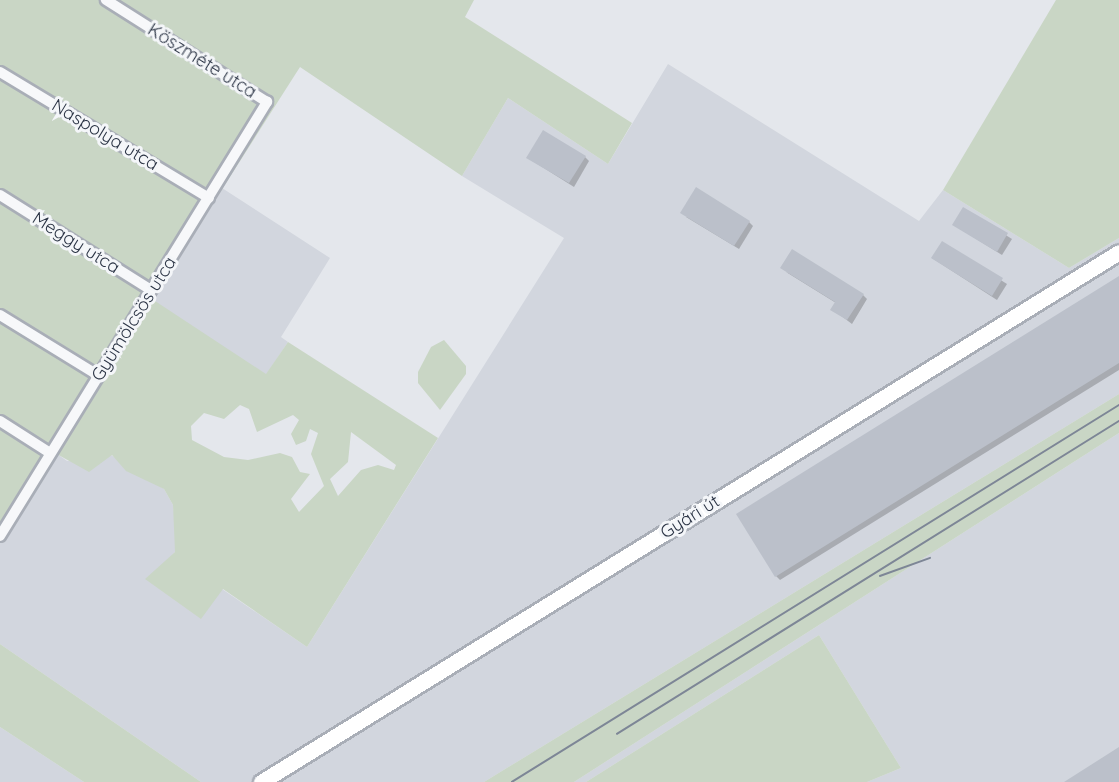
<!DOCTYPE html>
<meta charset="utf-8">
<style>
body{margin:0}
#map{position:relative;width:1119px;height:782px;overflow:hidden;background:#e4e7ec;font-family:Quicksand,sans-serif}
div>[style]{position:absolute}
.built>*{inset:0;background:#d2d6de}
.green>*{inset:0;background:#c9d6c5}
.shadow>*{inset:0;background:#0003}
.building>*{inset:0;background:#bbc0ca}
.roads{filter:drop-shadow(2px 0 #a9aeb7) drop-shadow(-2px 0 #a9aeb7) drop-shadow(0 2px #a9aeb7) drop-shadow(0 -2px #a9aeb7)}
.street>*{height:10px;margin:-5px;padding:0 5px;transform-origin:5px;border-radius:5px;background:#f7f8fa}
.secondary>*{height:15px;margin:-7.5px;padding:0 7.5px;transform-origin:7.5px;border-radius:7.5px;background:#fff}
.tram>*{height:1.5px;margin:-0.75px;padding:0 0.75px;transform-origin:0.75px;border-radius:0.75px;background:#7d8696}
span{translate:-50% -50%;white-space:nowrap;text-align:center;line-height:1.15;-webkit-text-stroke:6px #f4f6f9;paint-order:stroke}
.street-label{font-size:18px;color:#2b3445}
</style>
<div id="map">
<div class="built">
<div style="clip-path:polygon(668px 64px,919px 221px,943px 190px,1069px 268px,1119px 238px,1119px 394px,484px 782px,201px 782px,0 644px,0 542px,56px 453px,67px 461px,101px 461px,111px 455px,164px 489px,173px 505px,177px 536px,175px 552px,162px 567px,222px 589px,307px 647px,564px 238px,462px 176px,508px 98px,608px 164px)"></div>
<div style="clip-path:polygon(222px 188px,330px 258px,281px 337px,288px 342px,266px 375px,152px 300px)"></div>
<div style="clip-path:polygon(1119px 433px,1119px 782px,867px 782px,901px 768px,819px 635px,586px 782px,574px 782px)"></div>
<div style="clip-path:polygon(0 727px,84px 782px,0 782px)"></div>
</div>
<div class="green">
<div style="clip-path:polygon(evenodd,0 0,474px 0,465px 17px,632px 123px,608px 164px,508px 98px,462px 176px,300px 67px,152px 299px,266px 374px,288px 342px,438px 438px,307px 647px,223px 589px,201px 619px,145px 579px,175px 552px,173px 505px,164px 489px,126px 471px,112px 455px,89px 472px,55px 453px,0 542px,0 0,240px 405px,249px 409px,257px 432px,293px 415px,299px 420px,291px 434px,296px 445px,306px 441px,310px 429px,318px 433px,311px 454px,324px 486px,299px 512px,291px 499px,310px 474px,300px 472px,292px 457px,280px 453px,248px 460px,224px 457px,192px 440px,191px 426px,204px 413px,224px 419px,240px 405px,0 0,351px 432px,396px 465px,394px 470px,378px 465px,361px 470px,338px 496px,330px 479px,348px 462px,351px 432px)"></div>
<div style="clip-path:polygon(1056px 0,1119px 0,1119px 238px,1069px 268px,943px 190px)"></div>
<div style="clip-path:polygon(444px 340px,466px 366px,466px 374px,440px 410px,418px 383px,418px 372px,431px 347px)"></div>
<div style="clip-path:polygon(1119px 394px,1119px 433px,574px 782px,484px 782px)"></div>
<div style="clip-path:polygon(819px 635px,901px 768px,867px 782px,586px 782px)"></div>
<div style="clip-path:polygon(0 644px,201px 782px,84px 782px,0 727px)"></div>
</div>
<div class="shadow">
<div style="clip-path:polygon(585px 157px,589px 161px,574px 187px,528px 158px)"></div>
<div style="clip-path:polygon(964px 209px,1012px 239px,1002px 255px,954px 225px)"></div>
<div style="clip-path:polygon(686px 217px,749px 222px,753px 226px,739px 249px)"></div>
<div style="clip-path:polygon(942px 243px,1007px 284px,997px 300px,932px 258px)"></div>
<div style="clip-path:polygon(786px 272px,863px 295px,867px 299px,852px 324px,832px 309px,836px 303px)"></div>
<div style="clip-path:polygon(1119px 278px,1119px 370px,780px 580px,776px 576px)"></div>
</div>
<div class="building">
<div style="clip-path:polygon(543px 130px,586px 156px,569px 183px,526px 158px)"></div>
<div style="clip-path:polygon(696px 187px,750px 221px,734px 246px,680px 213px)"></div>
<div style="clip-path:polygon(963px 207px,1008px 233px,997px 252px,952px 225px)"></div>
<div style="clip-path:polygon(942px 241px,1003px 278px,992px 296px,931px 258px)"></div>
<div style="clip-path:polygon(792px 249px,864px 294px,847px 320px,830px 310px,835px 302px,780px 268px)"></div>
<div style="clip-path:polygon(1119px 276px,1119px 363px,775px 577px,736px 514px)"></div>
<div style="clip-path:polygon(1119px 747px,1119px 782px,1064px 782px)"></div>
</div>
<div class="roads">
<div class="street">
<div style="left:0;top:72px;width:244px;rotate:31.1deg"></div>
<div style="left:0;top:195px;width:178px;rotate:32.2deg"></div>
<div style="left:0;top:315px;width:116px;rotate:31.6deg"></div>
<div style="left:0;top:421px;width:59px;rotate:32.6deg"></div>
<div style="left:0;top:536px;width:510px;rotate:-58.4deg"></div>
<div style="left:267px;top:102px;width:191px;rotate:-147.6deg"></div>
</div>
<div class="secondary">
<div style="left:261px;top:782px;width:1008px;rotate:-31.7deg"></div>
</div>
</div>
<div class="tram">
<div style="left:880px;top:576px;width:53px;rotate:-19.8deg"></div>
<div style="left:617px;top:734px;width:592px;rotate:-31.94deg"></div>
<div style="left:512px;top:782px;width:715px;rotate:-31.84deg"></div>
</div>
<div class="street-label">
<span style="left:202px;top:61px;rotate:32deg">Köszméte utca</span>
<span style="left:105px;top:135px;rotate:31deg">Naspolya utca</span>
<span style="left:76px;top:243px;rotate:32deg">Meggy utca</span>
<span style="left:134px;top:319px;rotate:-58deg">Gyümölcsös utca</span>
<span style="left:690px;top:517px;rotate:-32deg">Gyári út</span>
</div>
</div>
